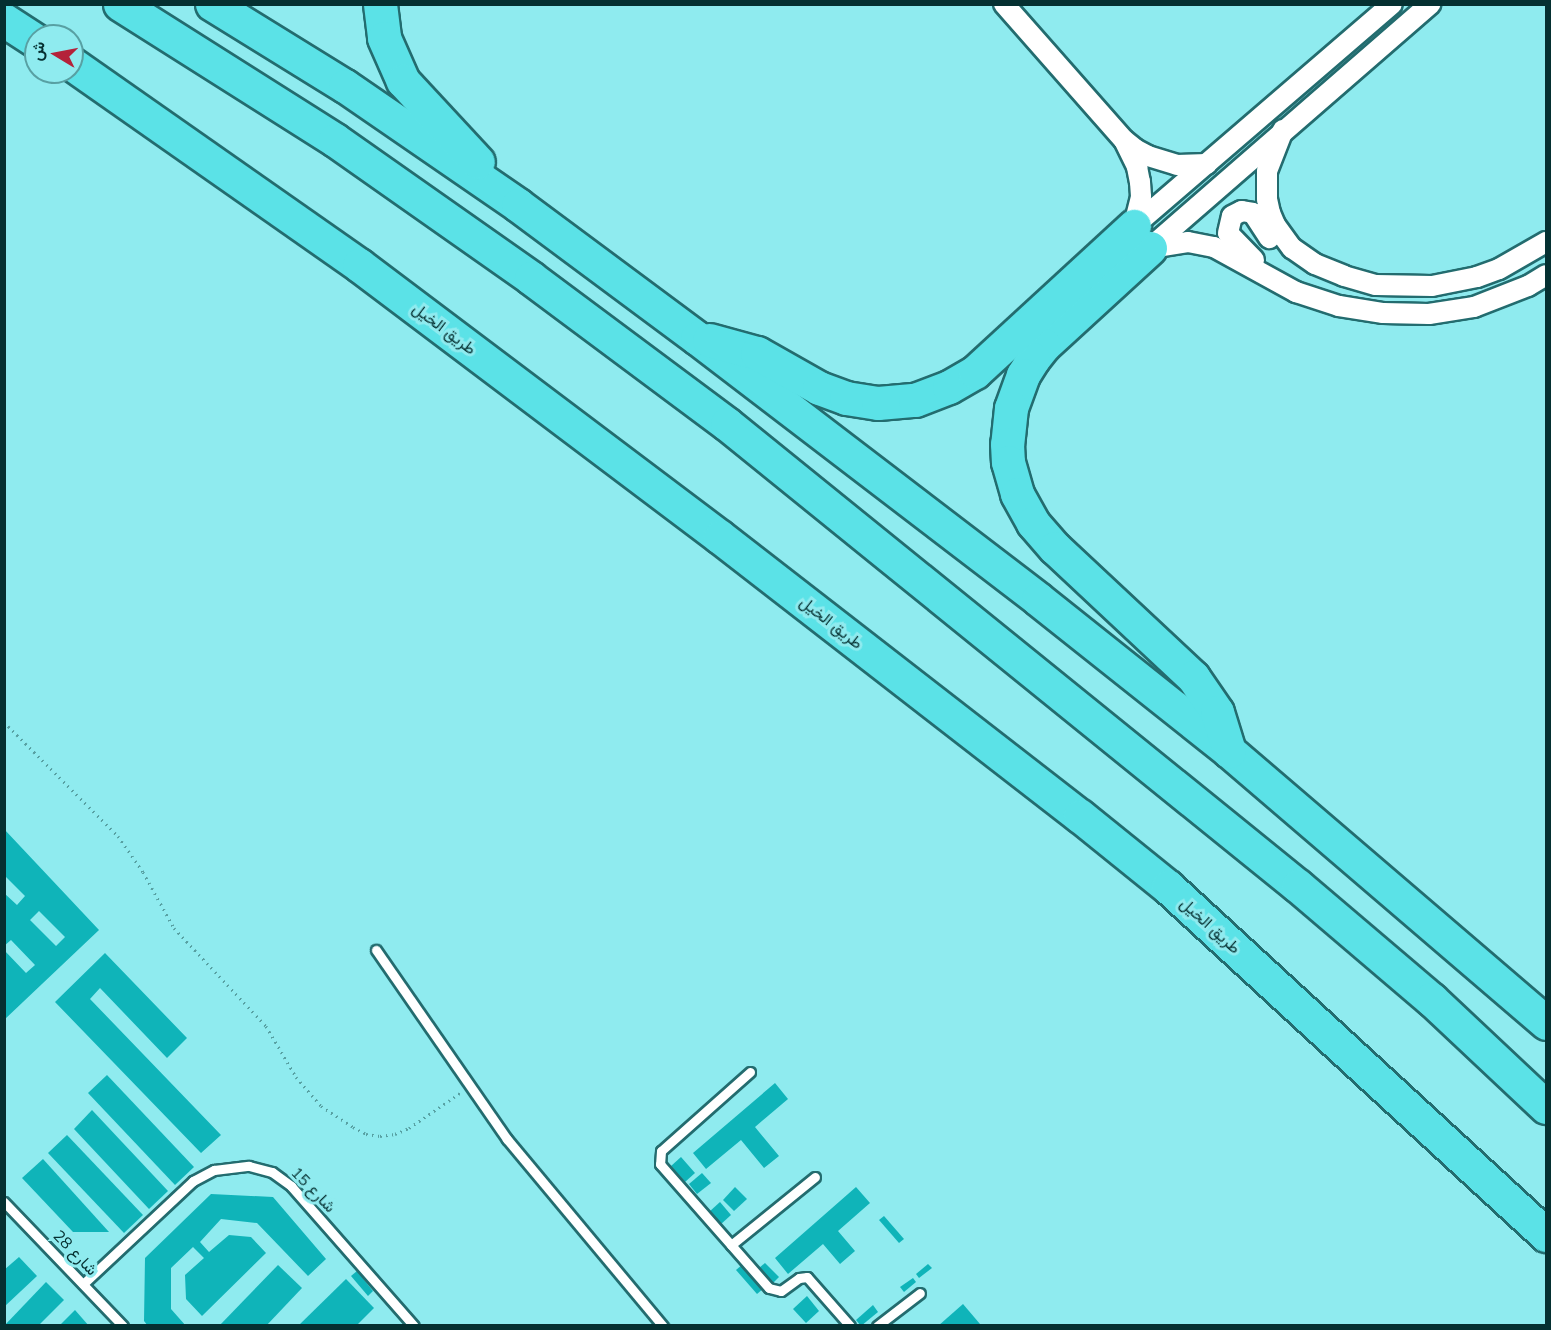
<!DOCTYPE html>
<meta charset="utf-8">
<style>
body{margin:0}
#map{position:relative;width:1551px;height:1330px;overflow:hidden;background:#8febef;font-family:"Nunito Sans",Vazirmatn,sans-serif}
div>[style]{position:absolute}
.building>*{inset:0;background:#0fb4b9}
.path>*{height:3px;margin-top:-1.5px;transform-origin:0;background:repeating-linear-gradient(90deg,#57a0a2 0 1.5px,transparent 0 6px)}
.roads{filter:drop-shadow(2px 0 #236c6f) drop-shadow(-2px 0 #236c6f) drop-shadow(0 2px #236c6f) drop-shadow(0 -2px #236c6f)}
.lane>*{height:9px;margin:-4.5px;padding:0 4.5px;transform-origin:4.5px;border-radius:4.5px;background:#fff}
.street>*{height:20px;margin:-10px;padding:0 10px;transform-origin:10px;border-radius:10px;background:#fff}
.highway>*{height:33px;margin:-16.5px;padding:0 16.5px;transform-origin:16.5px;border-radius:16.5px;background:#5be2e7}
span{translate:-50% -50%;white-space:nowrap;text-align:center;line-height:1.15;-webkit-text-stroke:6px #8febef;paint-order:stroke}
.street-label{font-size:16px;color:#053031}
.frame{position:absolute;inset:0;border:6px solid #053031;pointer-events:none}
.north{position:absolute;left:24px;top:24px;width:60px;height:60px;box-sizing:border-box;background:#8febef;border:2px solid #58a0a3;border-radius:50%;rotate:280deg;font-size:16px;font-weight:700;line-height:24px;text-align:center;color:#053031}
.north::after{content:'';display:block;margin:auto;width:21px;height:27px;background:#b4223a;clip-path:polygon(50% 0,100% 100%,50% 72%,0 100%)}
</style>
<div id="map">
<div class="building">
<div style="clip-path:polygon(evenodd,4px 829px,99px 930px,4px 1020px,4px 950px,26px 973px,35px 965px,11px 940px,4px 946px,4px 893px,17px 905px,25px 896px,4px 875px,4px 829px,39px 911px,65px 937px,56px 946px,30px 920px,39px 911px)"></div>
<div style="clip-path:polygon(105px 953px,187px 1038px,167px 1058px,100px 988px,90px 999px,221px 1135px,201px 1153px,55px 1002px)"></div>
<div style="clip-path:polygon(107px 1075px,194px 1167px,175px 1185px,88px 1093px)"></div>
<div style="clip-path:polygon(775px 1083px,788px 1099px,755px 1127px,779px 1156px,764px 1168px,741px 1140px,706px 1169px,693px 1153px)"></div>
<div style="clip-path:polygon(92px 1110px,168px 1191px,149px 1209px,74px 1129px)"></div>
<div style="clip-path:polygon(67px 1135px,143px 1215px,124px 1233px,48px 1153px)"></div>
<div style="clip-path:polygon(681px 1157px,695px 1173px,685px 1182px,671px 1166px)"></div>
<div style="clip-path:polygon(43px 1159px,109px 1232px,73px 1232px,22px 1178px)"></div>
<div style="clip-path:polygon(702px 1173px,711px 1183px,697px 1194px,689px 1184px)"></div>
<div style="clip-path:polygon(735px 1187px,747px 1199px,734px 1211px,723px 1200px)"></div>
<div style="clip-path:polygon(856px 1187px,870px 1203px,838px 1231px,855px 1251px,840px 1264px,823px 1244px,788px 1274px,775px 1258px)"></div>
<div style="clip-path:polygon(211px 1194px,273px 1197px,326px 1259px,308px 1276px,257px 1223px,221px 1219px,200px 1242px,209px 1252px,229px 1235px,251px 1237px,266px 1253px,202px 1316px,186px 1299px,185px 1275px,204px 1258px,193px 1247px,171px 1268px,171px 1309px,186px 1326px,148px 1326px,144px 1321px,145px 1258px)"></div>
<div style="clip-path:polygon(720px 1202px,731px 1215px,720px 1225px,709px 1212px)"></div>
<div style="clip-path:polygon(884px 1216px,904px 1239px,899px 1243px,879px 1220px)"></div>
<div style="clip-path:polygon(19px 1257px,37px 1276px,4px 1307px,4px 1270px)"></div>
<div style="clip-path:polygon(765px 1263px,779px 1277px,773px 1283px,759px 1268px)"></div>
<div style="clip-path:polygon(743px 1264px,764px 1288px,757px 1294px,736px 1270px)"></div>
<div style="clip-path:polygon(928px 1264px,932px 1268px,919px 1278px,916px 1274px)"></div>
<div style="clip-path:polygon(278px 1265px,302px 1288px,266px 1326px,219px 1326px)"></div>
<div style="clip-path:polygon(357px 1271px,373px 1291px,368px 1296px,351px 1276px)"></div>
<div style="clip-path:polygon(913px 1278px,916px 1282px,904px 1292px,900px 1287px)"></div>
<div style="clip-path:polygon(346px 1279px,374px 1308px,356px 1326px,298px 1326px)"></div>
<div style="clip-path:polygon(46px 1282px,64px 1300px,38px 1326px,4px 1326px)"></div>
<div style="clip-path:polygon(807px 1296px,819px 1311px,806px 1323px,793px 1309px)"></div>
<div style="clip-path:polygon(963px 1304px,980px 1324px,978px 1326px,938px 1326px)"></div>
<div style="clip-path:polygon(873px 1305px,878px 1312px,861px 1326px,856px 1320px)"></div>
<div style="clip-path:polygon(75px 1310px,89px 1326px,59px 1326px)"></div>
</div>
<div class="path">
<div style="left:4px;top:722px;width:161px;rotate:45deg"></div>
<div style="left:118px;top:836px;width:44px;rotate:55.2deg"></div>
<div style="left:143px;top:872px;width:64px;rotate:61deg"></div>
<div style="left:174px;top:928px;width:134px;rotate:46.8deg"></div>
<div style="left:266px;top:1026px;width:59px;rotate:59.5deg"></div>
<div style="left:296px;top:1077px;width:38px;rotate:49deg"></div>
<div style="left:321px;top:1106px;width:38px;rotate:33deg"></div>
<div style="left:353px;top:1127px;width:15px;rotate:28deg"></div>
<div style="left:366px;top:1134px;width:14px;rotate:8deg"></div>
<div style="left:380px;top:1136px;width:15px;rotate:-8deg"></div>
<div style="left:395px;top:1134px;width:15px;rotate:-23deg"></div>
<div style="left:409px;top:1128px;width:62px;rotate:-34.5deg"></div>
</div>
<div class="roads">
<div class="lane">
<div style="left:376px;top:950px;width:230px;rotate:55.3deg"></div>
<div style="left:507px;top:1139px;width:244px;rotate:50.2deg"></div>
<div style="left:750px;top:1072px;width:119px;rotate:138.4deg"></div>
<div style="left:661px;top:1151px;width:13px;rotate:94deg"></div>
<div style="left:660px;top:1164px;width:165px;rotate:48.7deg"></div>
<div style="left:769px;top:1288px;width:12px;rotate:14deg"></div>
<div style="left:781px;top:1291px;width:22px;rotate:-36deg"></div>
<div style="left:799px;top:1278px;width:8px;rotate:-7deg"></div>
<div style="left:807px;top:1277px;width:65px;rotate:48.7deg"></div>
<div style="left:4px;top:1202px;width:172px;rotate:46.2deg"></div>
<div style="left:731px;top:1245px;width:108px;rotate:-39deg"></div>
<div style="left:83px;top:1284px;width:151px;rotate:-43.1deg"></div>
<div style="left:193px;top:1181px;width:24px;rotate:-28deg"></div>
<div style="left:214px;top:1170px;width:35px;rotate:-7deg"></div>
<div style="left:249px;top:1166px;width:24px;rotate:15deg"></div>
<div style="left:272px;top:1172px;width:24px;rotate:36deg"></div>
<div style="left:291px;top:1186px;width:186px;rotate:48.7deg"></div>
<div style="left:877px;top:1326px;width:54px;rotate:-37.5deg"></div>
</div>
<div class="street">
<div style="left:1004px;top:4px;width:181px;rotate:48.6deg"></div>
<div style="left:1124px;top:140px;width:14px;rotate:39deg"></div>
<div style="left:1135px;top:149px;width:15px;rotate:28deg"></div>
<div style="left:1148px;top:156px;width:30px;rotate:17deg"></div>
<div style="left:1177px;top:165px;width:30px;rotate:-2deg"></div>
<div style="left:1283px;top:130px;width:44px;rotate:111.3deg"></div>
<div style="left:1267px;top:171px;width:28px;rotate:90deg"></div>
<div style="left:1267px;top:199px;width:14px;rotate:78deg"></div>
<div style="left:1270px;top:213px;width:13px;rotate:67deg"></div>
<div style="left:1275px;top:225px;width:29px;rotate:54deg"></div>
<div style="left:1292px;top:248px;width:28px;rotate:35deg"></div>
<div style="left:1315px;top:264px;width:31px;rotate:22deg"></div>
<div style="left:1344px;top:276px;width:33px;rotate:16deg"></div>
<div style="left:1376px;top:285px;width:56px;rotate:1deg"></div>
<div style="left:1432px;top:286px;width:46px;rotate:-11.3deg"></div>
<div style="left:1477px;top:277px;width:23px;rotate:-20deg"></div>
<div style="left:1499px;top:269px;width:54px;rotate:-29.9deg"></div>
<div style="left:1125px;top:142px;width:28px;rotate:64deg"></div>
<div style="left:1137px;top:167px;width:15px;rotate:79deg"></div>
<div style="left:1140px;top:182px;width:15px;rotate:86deg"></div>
<div style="left:1141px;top:197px;width:30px;rotate:104deg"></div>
<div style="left:1134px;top:226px;width:340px;rotate:-40.7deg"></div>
<div style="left:1152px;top:246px;width:369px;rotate:-41deg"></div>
<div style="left:1150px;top:248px;width:38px;rotate:-9deg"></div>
<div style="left:1188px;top:242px;width:26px;rotate:11deg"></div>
<div style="left:1214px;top:247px;width:94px;rotate:28.8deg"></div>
<div style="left:1296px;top:292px;width:45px;rotate:18deg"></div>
<div style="left:1339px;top:306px;width:45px;rotate:9deg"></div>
<div style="left:1383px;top:313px;width:46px;rotate:1.2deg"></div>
<div style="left:1429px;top:314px;width:46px;rotate:-8.8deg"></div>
<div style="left:1474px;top:307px;width:58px;rotate:-21.3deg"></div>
<div style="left:1528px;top:286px;width:21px;rotate:-31deg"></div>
<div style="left:1254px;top:260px;width:37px;rotate:-134deg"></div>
<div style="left:1228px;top:233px;width:17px;rotate:-77deg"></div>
<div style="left:1232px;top:216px;width:11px;rotate:-27deg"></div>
<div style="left:1242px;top:211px;width:11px;rotate:10deg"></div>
<div style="left:1253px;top:213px;width:30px;rotate:57deg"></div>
</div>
<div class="highway">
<div style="left:120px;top:4px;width:254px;rotate:32.3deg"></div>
<div style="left:335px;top:140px;width:240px;rotate:35.1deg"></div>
<div style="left:531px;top:278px;width:244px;rotate:36.7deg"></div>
<div style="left:727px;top:424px;width:734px;rotate:38.98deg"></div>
<div style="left:1298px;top:886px;width:175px;rotate:40.4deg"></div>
<div style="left:1431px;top:999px;width:158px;rotate:43.2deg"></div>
<div style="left:212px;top:4px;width:156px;rotate:31.7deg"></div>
<div style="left:345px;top:86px;width:210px;rotate:34.5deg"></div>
<div style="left:518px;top:205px;width:223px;rotate:36.6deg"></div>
<div style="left:697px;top:338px;width:429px;rotate:37.4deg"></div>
<div style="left:1038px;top:599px;width:244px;rotate:38.5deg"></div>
<div style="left:1229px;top:751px;width:418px;rotate:40.6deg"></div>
<div style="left:380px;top:4px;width:34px;rotate:83deg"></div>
<div style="left:384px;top:38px;width:47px;rotate:66.2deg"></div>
<div style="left:403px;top:81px;width:110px;rotate:47.2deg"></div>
<div style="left:4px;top:20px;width:38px;rotate:33deg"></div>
<div style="left:72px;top:64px;width:350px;rotate:35deg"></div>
<div style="left:359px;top:265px;width:452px;rotate:37deg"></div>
<div style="left:720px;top:537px;width:455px;rotate:37.8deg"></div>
<div style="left:1080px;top:816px;width:113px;rotate:38.9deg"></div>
<div style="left:1168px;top:887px;width:514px;rotate:42.63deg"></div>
<div style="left:1150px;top:248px;width:144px;rotate:137.5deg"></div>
<div style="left:1044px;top:345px;width:18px;rotate:128deg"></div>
<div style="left:1033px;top:359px;width:19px;rotate:122deg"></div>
<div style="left:1023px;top:375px;width:35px;rotate:110deg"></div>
<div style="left:1011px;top:408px;width:36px;rotate:96deg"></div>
<div style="left:1007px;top:444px;width:18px;rotate:87deg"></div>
<div style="left:1008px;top:462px;width:33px;rotate:74deg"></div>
<div style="left:1017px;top:494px;width:33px;rotate:61deg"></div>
<div style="left:1033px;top:523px;width:33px;rotate:49deg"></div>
<div style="left:1055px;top:548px;width:189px;rotate:43.1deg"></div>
<div style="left:1193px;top:677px;width:42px;rotate:55.6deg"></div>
<div style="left:1217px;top:712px;width:41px;rotate:72.9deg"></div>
<div style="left:709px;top:340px;width:50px;rotate:15.2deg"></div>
<div style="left:757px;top:353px;width:71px;rotate:29.4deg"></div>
<div style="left:819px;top:388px;width:29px;rotate:20deg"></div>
<div style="left:846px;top:398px;width:32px;rotate:9deg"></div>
<div style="left:878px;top:403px;width:37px;rotate:-5deg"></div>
<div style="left:915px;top:400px;width:36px;rotate:-21deg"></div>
<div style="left:949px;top:387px;width:30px;rotate:-30deg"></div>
<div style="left:975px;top:372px;width:216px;rotate:-42.6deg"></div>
</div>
</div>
<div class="street-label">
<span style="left:444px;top:329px;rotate:37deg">طريق الخيل</span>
<span style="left:831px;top:623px;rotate:38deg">طريق الخيل</span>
<span style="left:1210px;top:926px;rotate:42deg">طريق الخيل</span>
<span style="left:313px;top:1190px;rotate:46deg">شارع 15</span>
<span style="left:75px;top:1253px;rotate:46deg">شارع 28</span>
</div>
<div class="frame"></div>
<div class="north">ش</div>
</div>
